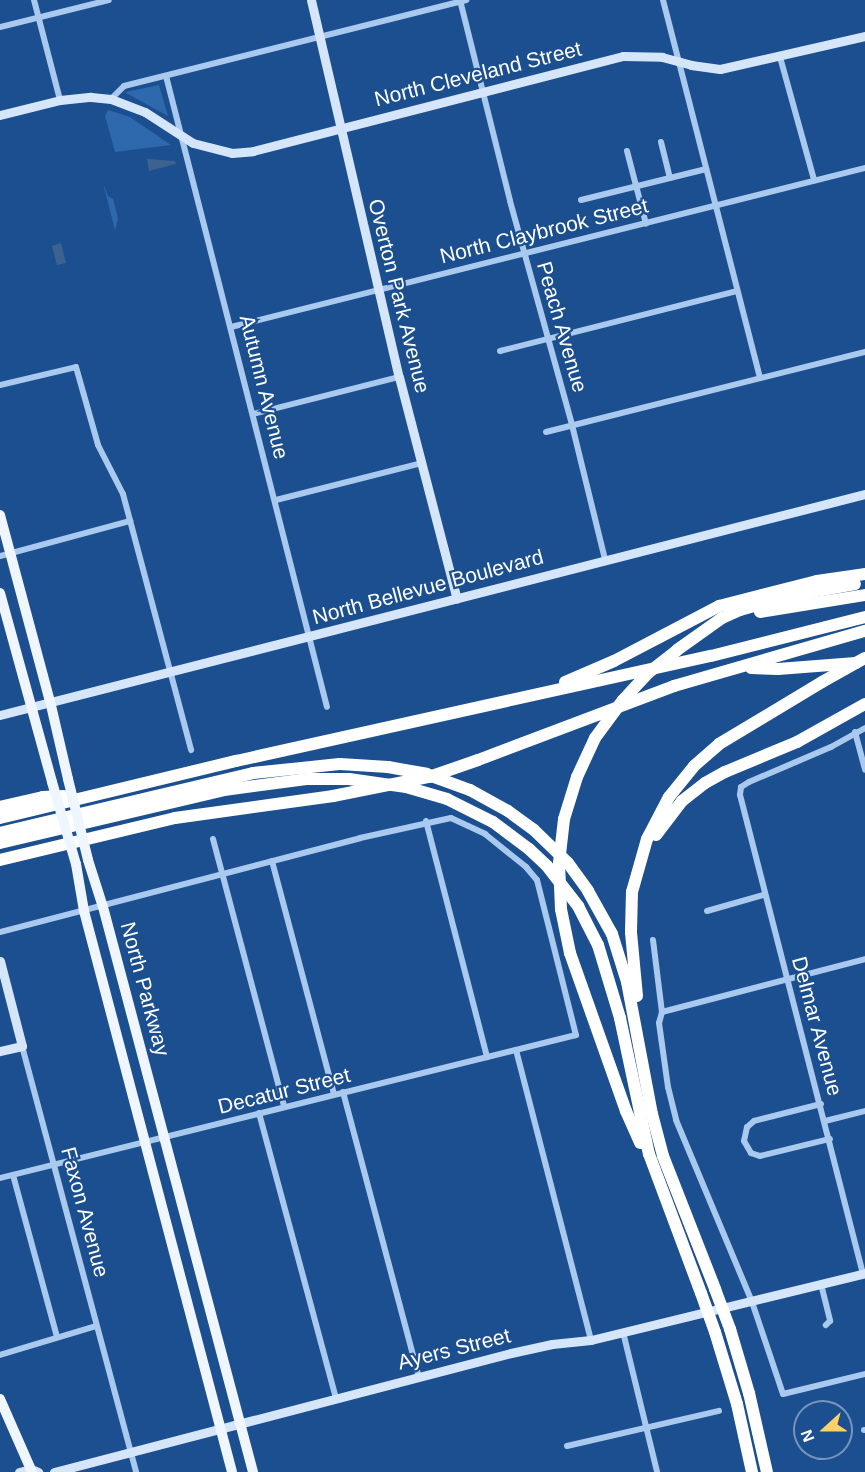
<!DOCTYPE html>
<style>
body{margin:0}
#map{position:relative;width:865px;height:1472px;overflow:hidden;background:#1b4f8f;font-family:Arial,sans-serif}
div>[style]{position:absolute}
.green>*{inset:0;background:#2e69ad}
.water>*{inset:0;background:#3c6290}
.street>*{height:6px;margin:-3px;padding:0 3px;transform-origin:3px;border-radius:3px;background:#a9c9ee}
.secondary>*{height:9px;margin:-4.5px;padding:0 4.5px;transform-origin:4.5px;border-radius:4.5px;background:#d6e6fa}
.primary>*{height:10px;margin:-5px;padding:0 5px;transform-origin:5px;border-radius:5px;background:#f0f6ff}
.highway>*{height:12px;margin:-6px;padding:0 6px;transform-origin:6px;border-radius:6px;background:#fff}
.primary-bridge>*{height:10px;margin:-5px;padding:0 5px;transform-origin:5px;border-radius:5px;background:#f0f6ff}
.highway-bridge>*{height:12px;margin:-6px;padding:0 6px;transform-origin:6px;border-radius:6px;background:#fff}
span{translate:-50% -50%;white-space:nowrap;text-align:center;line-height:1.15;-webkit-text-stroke:4.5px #1b4f8f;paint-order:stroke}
.street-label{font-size:21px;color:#fff}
.north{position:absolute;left:793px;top:1400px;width:60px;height:60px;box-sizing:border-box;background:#1b4f8f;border:2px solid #7695bc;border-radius:50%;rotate:249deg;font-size:16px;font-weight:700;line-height:24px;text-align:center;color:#fff}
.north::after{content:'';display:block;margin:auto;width:21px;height:27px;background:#ffd166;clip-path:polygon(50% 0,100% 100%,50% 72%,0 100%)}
</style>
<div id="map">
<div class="green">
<div style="clip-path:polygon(159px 85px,168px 116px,126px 93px,126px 92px)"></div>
<div style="clip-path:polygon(108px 110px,130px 117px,171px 145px,115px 152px,105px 116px)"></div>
<div style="clip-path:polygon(103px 183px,108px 196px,113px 199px,118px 219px,115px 230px)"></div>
</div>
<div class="water">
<div style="clip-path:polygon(147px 159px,175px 161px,176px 164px,149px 171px)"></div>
<div style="clip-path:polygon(61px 243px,66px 263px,57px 265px,52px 246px)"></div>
</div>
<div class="street">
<div style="left:34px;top:0;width:103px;rotate:75.4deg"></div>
<div style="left:460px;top:0;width:207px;rotate:76deg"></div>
<div style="left:510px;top:201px;width:232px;rotate:74.5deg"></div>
<div style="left:572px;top:425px;width:138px;rotate:76.2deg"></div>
<div style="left:663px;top:0;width:390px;rotate:75.6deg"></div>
<div style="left:0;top:27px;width:112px;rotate:-13.9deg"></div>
<div style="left:780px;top:57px;width:128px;rotate:74.5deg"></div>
<div style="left:166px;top:76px;width:651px;rotate:75.69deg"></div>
<div style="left:111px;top:99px;width:18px;rotate:-45deg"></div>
<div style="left:124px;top:86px;width:353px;rotate:-14.1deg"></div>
<div style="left:661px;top:142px;width:37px;rotate:76deg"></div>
<div style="left:627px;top:151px;width:75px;rotate:75.4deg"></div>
<div style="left:581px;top:200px;width:129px;rotate:-13.9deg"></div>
<div style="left:231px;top:327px;width:654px;rotate:-14.08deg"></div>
<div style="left:500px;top:351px;width:244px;rotate:-14.2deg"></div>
<div style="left:0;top:385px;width:78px;rotate:-13.3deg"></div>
<div style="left:76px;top:367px;width:81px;rotate:74.2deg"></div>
<div style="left:98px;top:445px;width:55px;rotate:63deg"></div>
<div style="left:123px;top:494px;width:265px;rotate:75.1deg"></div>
<div style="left:253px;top:414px;width:151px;rotate:-14.2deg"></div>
<div style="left:546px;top:432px;width:329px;rotate:-14.1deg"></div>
<div style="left:276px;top:500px;width:151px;rotate:-14.2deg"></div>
<div style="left:0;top:556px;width:135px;rotate:-15.1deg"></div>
<div style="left:855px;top:732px;width:39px;rotate:75deg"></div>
<div style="left:426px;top:821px;width:244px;rotate:75.5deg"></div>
<div style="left:213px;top:839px;width:276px;rotate:75.1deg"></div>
<div style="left:272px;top:861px;width:241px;rotate:75.1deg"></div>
<div style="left:707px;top:911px;width:58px;rotate:-15.9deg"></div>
<div style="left:0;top:932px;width:372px;rotate:-14.6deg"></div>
<div style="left:360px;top:838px;width:93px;rotate:-12.4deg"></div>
<div style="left:451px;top:818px;width:38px;rotate:25deg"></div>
<div style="left:485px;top:834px;width:53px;rotate:38.8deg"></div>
<div style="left:526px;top:867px;width:17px;rotate:50deg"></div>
<div style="left:537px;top:880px;width:160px;rotate:75.9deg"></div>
<div style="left:576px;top:1035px;width:593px;rotate:166.06deg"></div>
<div style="left:653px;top:940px;width:73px;rotate:82.9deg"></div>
<div style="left:662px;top:1012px;width:11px;rotate:105deg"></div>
<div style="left:659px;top:1023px;width:65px;rotate:82deg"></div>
<div style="left:668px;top:1087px;width:34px;rotate:76deg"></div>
<div style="left:676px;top:1120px;width:194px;rotate:67.3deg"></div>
<div style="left:751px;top:1299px;width:100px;rotate:71.4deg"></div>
<div style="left:783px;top:1394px;width:84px;rotate:-13.7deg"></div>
<div style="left:662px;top:1012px;width:210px;rotate:-14.6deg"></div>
<div style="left:22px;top:1046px;width:441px;rotate:75deg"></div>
<div style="left:516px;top:1050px;width:300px;rotate:75.5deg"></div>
<div style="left:343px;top:1092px;width:295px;rotate:75.1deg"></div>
<div style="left:821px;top:1104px;width:69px;rotate:165.8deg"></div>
<div style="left:754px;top:1121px;width:9px;rotate:139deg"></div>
<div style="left:747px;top:1127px;width:14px;rotate:102deg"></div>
<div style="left:744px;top:1141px;width:14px;rotate:60deg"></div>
<div style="left:751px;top:1153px;width:9px;rotate:18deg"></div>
<div style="left:760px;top:1156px;width:72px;rotate:-13.7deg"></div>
<div style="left:259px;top:1113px;width:295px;rotate:74.9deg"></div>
<div style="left:825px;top:1121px;width:41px;rotate:-14deg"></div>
<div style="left:13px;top:1175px;width:168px;rotate:74.8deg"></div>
<div style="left:863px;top:1274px;width:495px;rotate:-104.4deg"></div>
<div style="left:740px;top:795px;width:8px;rotate:-83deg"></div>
<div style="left:741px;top:787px;width:9px;rotate:-32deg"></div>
<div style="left:749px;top:782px;width:89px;rotate:-23.1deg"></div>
<div style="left:831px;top:747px;width:39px;rotate:-29deg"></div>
<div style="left:821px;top:1284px;width:38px;rotate:76deg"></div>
<div style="left:830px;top:1321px;width:6px;rotate:135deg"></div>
<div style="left:623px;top:1332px;width:144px;rotate:76.3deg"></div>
<div style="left:0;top:1355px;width:100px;rotate:-16.8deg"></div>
<div style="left:864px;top:1430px;width:1px"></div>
<div style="left:567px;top:1446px;width:156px;rotate:-13deg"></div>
</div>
<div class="secondary">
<div style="left:311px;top:0;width:387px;rotate:76.9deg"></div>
<div style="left:399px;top:377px;width:229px;rotate:75.4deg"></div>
<div style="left:0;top:115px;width:62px;rotate:-14deg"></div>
<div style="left:60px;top:100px;width:31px;rotate:-6deg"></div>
<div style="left:91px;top:97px;width:20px;rotate:6deg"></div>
<div style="left:111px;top:99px;width:36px;rotate:21deg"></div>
<div style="left:145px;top:112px;width:57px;rotate:32.9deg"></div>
<div style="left:193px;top:143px;width:40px;rotate:14.4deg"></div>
<div style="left:232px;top:153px;width:21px;rotate:-5deg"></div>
<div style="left:253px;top:151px;width:382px;rotate:-14.4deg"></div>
<div style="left:623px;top:56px;width:39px;rotate:1deg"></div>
<div style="left:662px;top:57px;width:30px;rotate:15deg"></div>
<div style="left:691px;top:65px;width:29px;rotate:8deg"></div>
<div style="left:720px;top:69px;width:149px;rotate:-12.8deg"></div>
<div style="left:0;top:715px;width:893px;rotate:-14.33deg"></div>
<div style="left:0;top:961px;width:88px;rotate:75.5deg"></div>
<div style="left:22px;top:1046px;width:23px;rotate:167deg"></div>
<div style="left:19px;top:1472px;width:12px;rotate:-14deg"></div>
<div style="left:31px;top:1469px;width:8px;rotate:23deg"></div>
<div style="left:54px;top:1472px;width:472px;rotate:-14.6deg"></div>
<div style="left:511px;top:1353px;width:42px;rotate:-12.4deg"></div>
<div style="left:552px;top:1344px;width:39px;rotate:-6deg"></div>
<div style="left:591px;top:1340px;width:282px;rotate:-13.7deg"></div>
</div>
<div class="primary">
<div style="left:0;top:515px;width:193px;rotate:75deg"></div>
<div style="left:50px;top:701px;width:80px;rotate:77deg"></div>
<div style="left:0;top:593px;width:196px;rotate:74.6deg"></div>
<div style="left:88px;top:860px;width:49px;rotate:72.3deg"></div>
<div style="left:103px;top:907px;width:585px;rotate:75.13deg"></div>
<div style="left:76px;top:864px;width:48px;rotate:80.3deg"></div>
<div style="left:84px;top:911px;width:580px;rotate:75.22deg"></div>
<div style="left:0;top:1399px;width:80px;rotate:66.3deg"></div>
</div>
<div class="highway">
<div style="left:760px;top:612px;width:106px;rotate:-9.2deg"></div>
<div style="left:677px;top:650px;width:55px;rotate:-35.4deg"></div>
<div style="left:722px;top:618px;width:20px;rotate:-24deg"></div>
<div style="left:740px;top:610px;width:51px;rotate:-15.9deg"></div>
<div style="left:789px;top:596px;width:67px;rotate:-10.3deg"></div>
<div style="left:751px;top:668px;width:27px;rotate:2deg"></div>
<div style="left:778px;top:669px;width:78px;rotate:-4.4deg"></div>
<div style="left:565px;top:682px;width:53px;rotate:-23.2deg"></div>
<div style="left:614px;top:661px;width:119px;rotate:-27.6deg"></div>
<div style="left:719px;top:606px;width:101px;rotate:-14.3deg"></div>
<div style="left:817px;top:581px;width:49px;rotate:-8.3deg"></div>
<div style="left:478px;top:760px;width:210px;rotate:-20.7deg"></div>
<div style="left:674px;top:686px;width:199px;rotate:-16.1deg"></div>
<div style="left:0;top:807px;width:44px;rotate:-13.1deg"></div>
<div style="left:43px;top:797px;width:21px;rotate:-3deg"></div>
<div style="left:0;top:818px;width:243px;rotate:-13.6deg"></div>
<div style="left:236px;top:761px;width:486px;rotate:-12.5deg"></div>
<div style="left:711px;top:656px;width:159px;rotate:-14.2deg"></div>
<div style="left:0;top:833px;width:260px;rotate:-13.3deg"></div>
<div style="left:253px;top:773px;width:87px;rotate:-5.9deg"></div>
<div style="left:340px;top:764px;width:48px;rotate:3.6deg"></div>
<div style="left:388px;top:767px;width:39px;rotate:10deg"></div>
<div style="left:426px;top:774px;width:47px;rotate:20deg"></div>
<div style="left:470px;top:790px;width:43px;rotate:28.9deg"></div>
<div style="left:508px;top:811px;width:32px;rotate:36deg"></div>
<div style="left:534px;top:830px;width:47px;rotate:44.1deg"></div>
<div style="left:568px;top:863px;width:34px;rotate:54deg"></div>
<div style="left:588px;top:891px;width:49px;rotate:60.8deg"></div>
<div style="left:612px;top:934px;width:50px;rotate:72.6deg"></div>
<div style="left:627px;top:982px;width:134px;rotate:79.3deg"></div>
<div style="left:652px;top:1114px;width:43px;rotate:75.3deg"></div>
<div style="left:663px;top:1156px;width:143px;rotate:68.6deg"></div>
<div style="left:656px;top:835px;width:43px;rotate:-52.6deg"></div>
<div style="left:682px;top:801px;width:29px;rotate:-38deg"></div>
<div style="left:705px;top:783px;width:23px;rotate:-29deg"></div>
<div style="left:725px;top:772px;width:78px;rotate:-22.6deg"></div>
<div style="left:797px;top:742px;width:78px;rotate:-29.2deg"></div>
<div style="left:0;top:843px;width:230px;rotate:-13.3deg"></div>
<div style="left:224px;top:790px;width:85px;rotate:-7.5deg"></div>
<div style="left:308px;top:779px;width:41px"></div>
<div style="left:349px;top:779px;width:58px;rotate:8deg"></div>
<div style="left:406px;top:787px;width:43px;rotate:16.3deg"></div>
<div style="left:447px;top:799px;width:51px;rotate:26.6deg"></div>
<div style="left:493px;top:822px;width:45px;rotate:36.9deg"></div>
<div style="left:529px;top:849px;width:25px;rotate:43deg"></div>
<div style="left:547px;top:866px;width:51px;rotate:52.2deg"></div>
<div style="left:578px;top:906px;width:44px;rotate:62.9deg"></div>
<div style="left:598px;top:945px;width:76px;rotate:73.2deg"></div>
<div style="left:620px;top:1018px;width:139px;rotate:78deg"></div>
<div style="left:649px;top:1154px;width:148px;rotate:69.5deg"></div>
<div style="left:0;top:860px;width:180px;rotate:-13.5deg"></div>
<div style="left:175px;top:818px;width:160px;rotate:-7.9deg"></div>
<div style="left:570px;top:953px;width:168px;rotate:70.5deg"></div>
<div style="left:626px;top:1111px;width:35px;rotate:66deg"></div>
<div style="left:637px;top:996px;width:64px;rotate:-95.4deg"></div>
<div style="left:631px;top:932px;width:40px;rotate:-88.6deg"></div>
<div style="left:632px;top:892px;width:55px;rotate:-74.2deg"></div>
<div style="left:647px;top:839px;width:47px;rotate:-62.4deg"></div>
<div style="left:669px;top:797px;width:40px;rotate:-51deg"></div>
<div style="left:694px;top:766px;width:33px;rotate:-41deg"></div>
<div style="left:719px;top:744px;width:120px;rotate:-31deg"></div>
<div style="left:730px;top:1329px;width:67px;rotate:73.5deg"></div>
<div style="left:749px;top:1393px;width:81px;rotate:77.2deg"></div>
<div style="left:715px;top:1332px;width:75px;rotate:73deg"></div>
<div style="left:737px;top:1404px;width:70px;rotate:77.6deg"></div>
</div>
<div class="primary-bridge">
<div style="left:68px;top:779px;width:83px;rotate:76.1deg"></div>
<div style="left:52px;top:782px;width:85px;rotate:73.7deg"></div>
</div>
<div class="highway-bridge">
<div style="left:822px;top:682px;width:49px;rotate:-29.2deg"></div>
<div style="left:333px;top:796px;width:98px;rotate:-11.2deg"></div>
<div style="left:429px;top:777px;width:52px;rotate:-19.1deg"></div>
<div style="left:570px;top:953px;width:45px;rotate:-101.6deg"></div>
<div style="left:561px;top:909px;width:46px;rotate:-92.5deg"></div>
<div style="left:559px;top:863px;width:44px;rotate:-83.5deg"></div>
<div style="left:564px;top:819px;width:44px;rotate:-72.8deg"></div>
<div style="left:577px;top:777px;width:43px;rotate:-65.2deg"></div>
<div style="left:595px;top:738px;width:47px;rotate:-53.6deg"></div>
<div style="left:623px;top:700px;width:37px;rotate:-47deg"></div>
<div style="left:648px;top:673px;width:37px;rotate:-38deg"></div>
<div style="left:715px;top:1289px;width:43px;rotate:69.4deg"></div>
<div style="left:701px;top:1293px;width:41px;rotate:70.3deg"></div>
</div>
<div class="street-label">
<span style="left:478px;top:74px;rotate:-14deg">North Cleveland Street</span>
<span style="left:544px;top:231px;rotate:-14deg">North Claybrook Street</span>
<span style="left:399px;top:296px;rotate:76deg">Overton Park Avenue</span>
<span style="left:562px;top:327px;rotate:74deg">Peach Avenue</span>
<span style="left:264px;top:387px;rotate:76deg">Autumn Avenue</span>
<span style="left:428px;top:587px;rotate:-15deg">North Bellevue Boulevard</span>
<span style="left:145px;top:989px;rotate:75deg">North Parkway</span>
<span style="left:817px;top:1026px;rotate:75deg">Delmar Avenue</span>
<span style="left:284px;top:1091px;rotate:-14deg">Decatur Street</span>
<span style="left:85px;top:1212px;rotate:75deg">Faxon Avenue</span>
<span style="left:454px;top:1349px;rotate:-14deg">Ayers Street</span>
</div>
<div class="north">N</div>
</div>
